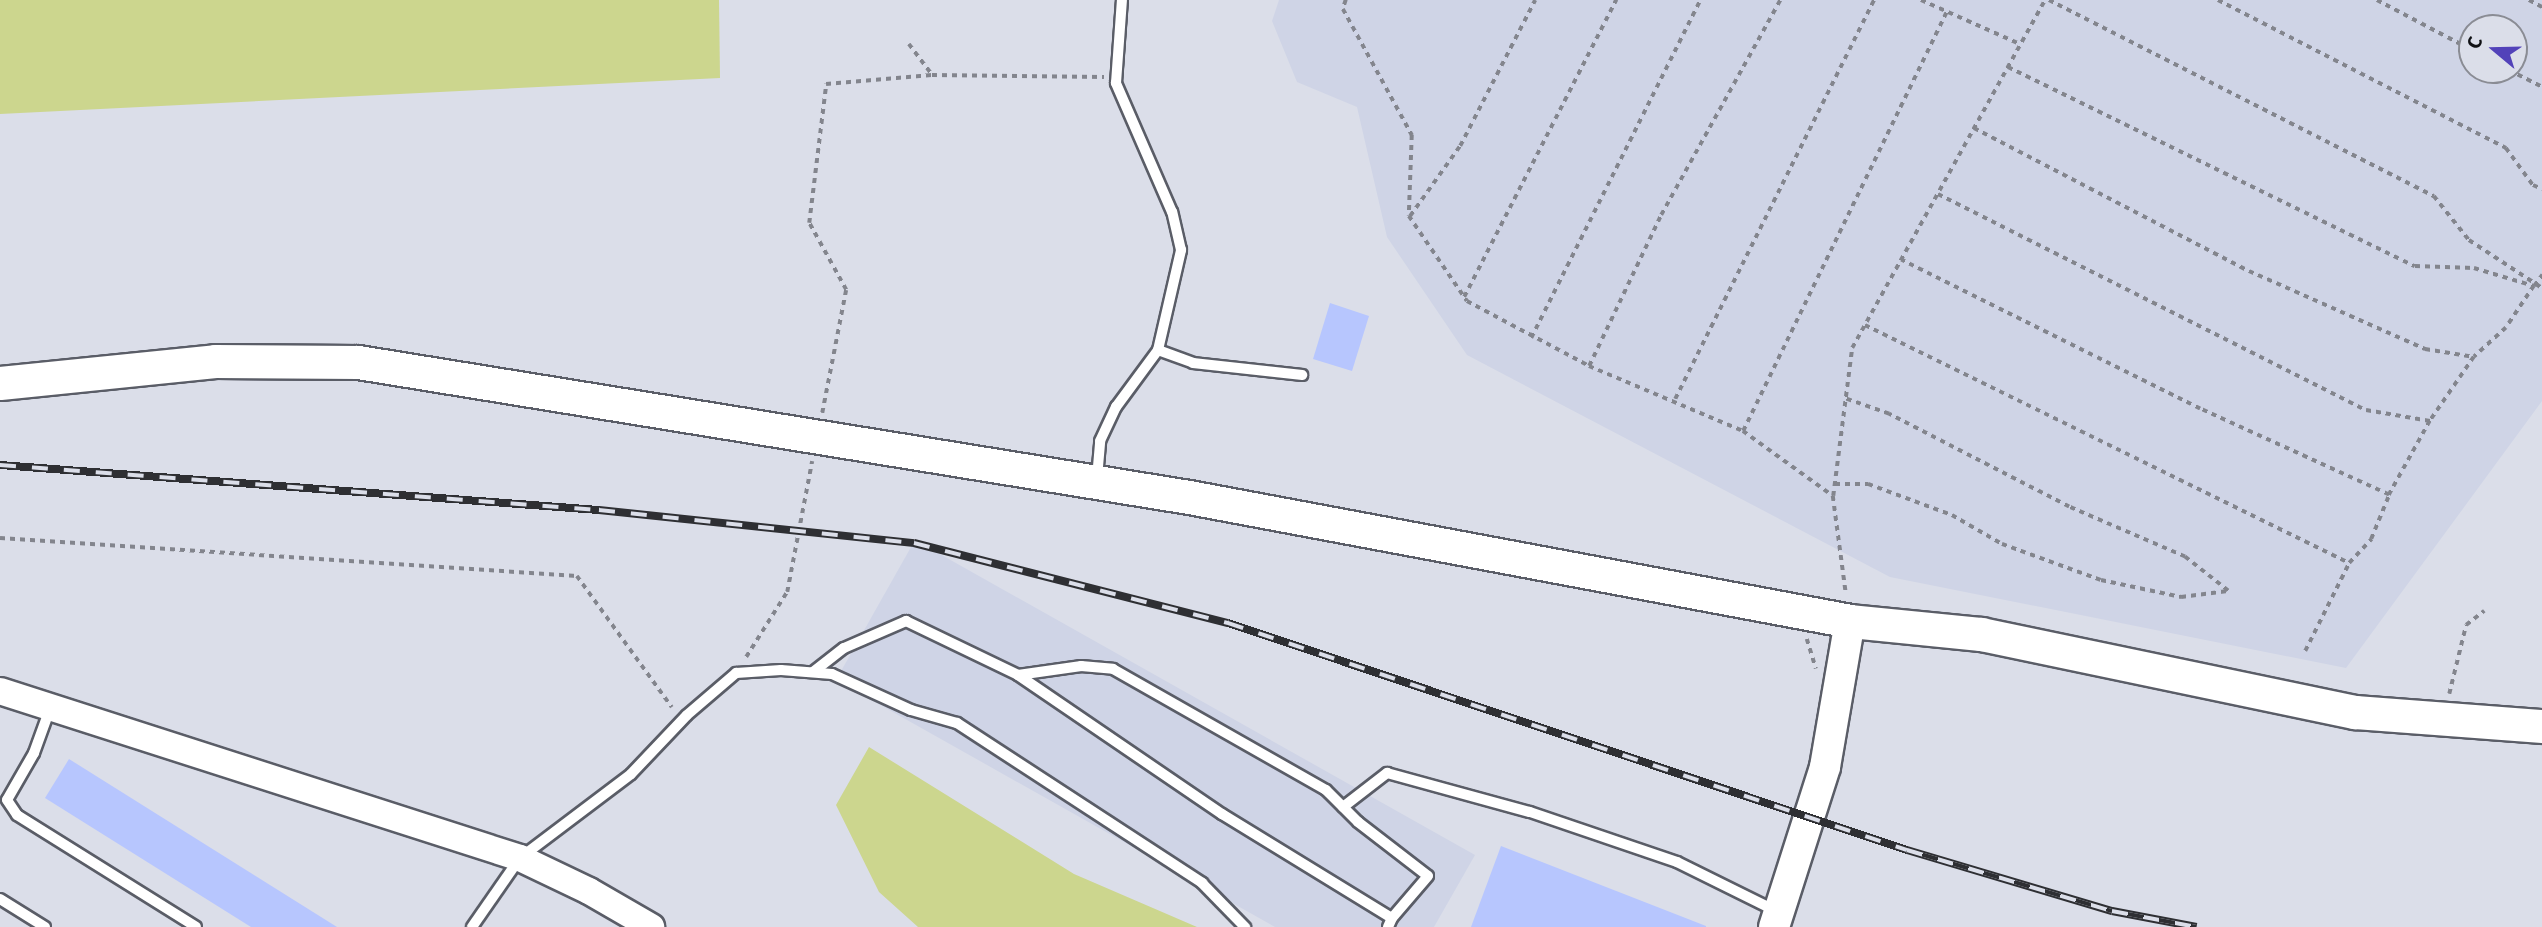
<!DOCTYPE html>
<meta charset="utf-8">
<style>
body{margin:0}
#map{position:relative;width:2542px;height:927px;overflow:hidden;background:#dbdee9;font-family:"Fira Sans",sans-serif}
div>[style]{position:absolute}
.built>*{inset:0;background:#cfd4e6}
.green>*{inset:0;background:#ccd68e}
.building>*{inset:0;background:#b7c6fe}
.path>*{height:3.5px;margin-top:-1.75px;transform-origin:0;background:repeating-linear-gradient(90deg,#83858d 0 5px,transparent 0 10px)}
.roads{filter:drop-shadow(2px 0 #5a5d67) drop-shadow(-2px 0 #5a5d67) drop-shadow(0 2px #5a5d67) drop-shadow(0 -2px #5a5d67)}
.service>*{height:10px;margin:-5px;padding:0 5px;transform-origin:5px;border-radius:5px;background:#fff}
.tertiary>*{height:26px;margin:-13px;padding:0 13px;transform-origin:13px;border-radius:13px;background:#fff}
.secondary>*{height:30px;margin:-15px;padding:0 15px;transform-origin:15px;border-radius:15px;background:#fff}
.primary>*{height:33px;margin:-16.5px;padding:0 16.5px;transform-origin:16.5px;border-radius:16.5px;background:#fff}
.rail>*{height:8px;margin-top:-4px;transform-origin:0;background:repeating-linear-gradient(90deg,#dbdee9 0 16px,#2e2f33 0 32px);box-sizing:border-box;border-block:2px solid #2e2f33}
span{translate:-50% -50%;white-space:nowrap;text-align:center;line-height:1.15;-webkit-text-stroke:5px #dbdee9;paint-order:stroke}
.north{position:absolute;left:2458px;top:14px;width:70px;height:70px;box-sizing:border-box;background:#dbdee9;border:2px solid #8a8c94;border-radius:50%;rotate:289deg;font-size:19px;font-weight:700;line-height:28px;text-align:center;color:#101114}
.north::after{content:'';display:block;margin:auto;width:24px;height:32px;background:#5242b9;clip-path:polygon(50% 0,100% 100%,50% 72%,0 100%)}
</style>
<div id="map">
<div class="built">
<div style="clip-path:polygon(evenodd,1279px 0,2542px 0,2542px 401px,2346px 668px,1890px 577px,1467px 355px,1387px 237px,1357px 107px,1297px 82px,1272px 21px,1279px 0,2514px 28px,2514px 70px,2472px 70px,2472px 28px,2514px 28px)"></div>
<div style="clip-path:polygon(915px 540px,1475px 855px,1434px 927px,1275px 927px,836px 680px)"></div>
</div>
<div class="green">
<div style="clip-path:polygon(0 0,719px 0,720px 78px,0 114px)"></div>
<div style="clip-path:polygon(869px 747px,1074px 874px,1197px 927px,918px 927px,879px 892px,836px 805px)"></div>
</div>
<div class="building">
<div style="clip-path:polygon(1330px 303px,1369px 316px,1352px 371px,1313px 359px)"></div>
<div style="clip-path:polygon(69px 759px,337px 927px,251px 927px,45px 798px)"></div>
<div style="clip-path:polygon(1501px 846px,1706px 926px,1706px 927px,1471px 927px)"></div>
</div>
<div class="path">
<div style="left:1346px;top:0;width:9px;rotate:108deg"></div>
<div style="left:1343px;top:9px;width:144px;rotate:61.3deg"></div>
<div style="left:1412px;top:135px;width:81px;rotate:92.1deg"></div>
<div style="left:1409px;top:216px;width:103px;rotate:55.7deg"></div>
<div style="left:1467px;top:301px;width:138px;rotate:28deg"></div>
<div style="left:1589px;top:366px;width:167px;rotate:22.9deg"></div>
<div style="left:1743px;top:431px;width:111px;rotate:35.8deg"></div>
<div style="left:1833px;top:496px;width:99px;rotate:82.4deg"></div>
<div style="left:1921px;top:0;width:108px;rotate:24deg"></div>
<div style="left:2049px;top:0;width:432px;rotate:27deg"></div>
<div style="left:2434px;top:196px;width:56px;rotate:51.5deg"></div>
<div style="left:2469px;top:240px;width:87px;rotate:33.3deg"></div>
<div style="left:2218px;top:0;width:324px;rotate:27.2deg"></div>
<div style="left:2506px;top:148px;width:46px;rotate:53.9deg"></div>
<div style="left:2533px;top:185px;width:10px;rotate:24deg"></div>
<div style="left:2377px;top:0;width:107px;rotate:27.8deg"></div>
<div style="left:2529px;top:0;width:15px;rotate:28deg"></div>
<div style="left:909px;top:44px;width:39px;rotate:53deg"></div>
<div style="left:932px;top:75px;width:172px;rotate:0.7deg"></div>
<div style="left:2008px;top:67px;width:453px;rotate:26.1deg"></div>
<div style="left:2415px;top:266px;width:59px;rotate:1.9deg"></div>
<div style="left:2474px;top:268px;width:63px;rotate:16.7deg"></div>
<div style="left:2534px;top:286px;width:50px;rotate:123.7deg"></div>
<div style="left:2506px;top:328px;width:43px;rotate:137.8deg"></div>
<div style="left:2509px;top:70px;width:37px;rotate:27deg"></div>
<div style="left:1974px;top:128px;width:310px;rotate:27.5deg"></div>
<div style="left:2249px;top:271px;width:193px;rotate:23.9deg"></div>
<div style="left:2425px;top:349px;width:50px;rotate:9.3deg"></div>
<div style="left:2474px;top:357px;width:78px;rotate:124.5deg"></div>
<div style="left:1938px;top:194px;width:479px;rotate:26.8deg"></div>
<div style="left:2366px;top:410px;width:65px;rotate:9.8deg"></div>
<div style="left:2430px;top:421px;width:85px;rotate:119deg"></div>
<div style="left:1410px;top:216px;width:86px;rotate:-54.5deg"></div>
<div style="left:1460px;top:146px;width:164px;rotate:-62.8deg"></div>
<div style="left:2534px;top:286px;width:14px;rotate:-54deg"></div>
<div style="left:1464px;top:297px;width:334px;rotate:-62.9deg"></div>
<div style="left:1865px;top:325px;width:539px;rotate:26.18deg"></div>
<div style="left:2349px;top:563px;width:33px;rotate:-47deg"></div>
<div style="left:2371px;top:539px;width:48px;rotate:-67.8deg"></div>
<div style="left:2389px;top:495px;width:208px;rotate:-155.5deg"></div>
<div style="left:2200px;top:409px;width:334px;rotate:-153.5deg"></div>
<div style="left:1531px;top:338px;width:378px;rotate:-63.4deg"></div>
<div style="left:1589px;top:366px;width:167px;rotate:-64.5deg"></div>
<div style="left:1661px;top:215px;width:246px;rotate:-61deg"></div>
<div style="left:1675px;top:399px;width:446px;rotate:-63.5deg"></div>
<div style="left:822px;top:413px;width:125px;rotate:-79deg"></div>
<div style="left:846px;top:290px;width:77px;rotate:-118.9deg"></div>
<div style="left:809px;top:223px;width:140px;rotate:-83deg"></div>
<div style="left:826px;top:84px;width:106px;rotate:-4.9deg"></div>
<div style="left:1743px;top:431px;width:467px;rotate:-64.1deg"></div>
<div style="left:1835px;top:484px;width:33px"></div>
<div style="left:1868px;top:484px;width:90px;rotate:20.3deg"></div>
<div style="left:1952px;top:515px;width:58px;rotate:30.1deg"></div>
<div style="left:2002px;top:544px;width:105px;rotate:20deg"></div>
<div style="left:2101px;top:580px;width:82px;rotate:12deg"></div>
<div style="left:2181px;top:597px;width:47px;rotate:-7.3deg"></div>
<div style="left:2228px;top:591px;width:55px;rotate:-141.7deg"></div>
<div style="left:2185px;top:557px;width:126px;rotate:-156.7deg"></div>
<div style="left:2069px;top:507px;width:203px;rotate:-152.7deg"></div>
<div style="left:1889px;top:414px;width:46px;rotate:-160.8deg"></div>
<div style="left:1833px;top:496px;width:149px;rotate:-82.7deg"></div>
<div style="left:1852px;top:348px;width:398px;rotate:-61deg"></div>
<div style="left:0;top:538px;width:578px;rotate:3.77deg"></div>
<div style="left:577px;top:576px;width:162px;rotate:54.1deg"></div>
<div style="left:1807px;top:639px;width:31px;rotate:73deg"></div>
<div style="left:2305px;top:651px;width:98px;rotate:-63.4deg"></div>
<div style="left:746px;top:657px;width:77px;rotate:-57.8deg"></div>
<div style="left:787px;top:592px;width:133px;rotate:-79.2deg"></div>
<div style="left:2449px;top:694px;width:71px;rotate:-76.2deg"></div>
<div style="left:2466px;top:625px;width:23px;rotate:-38deg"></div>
</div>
<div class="roads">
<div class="service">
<div style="left:1158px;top:350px;width:37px;rotate:20deg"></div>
<div style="left:1193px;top:363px;width:110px;rotate:6.3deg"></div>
<div style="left:1097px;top:478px;width:37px;rotate:-85deg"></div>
<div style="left:1100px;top:441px;width:38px;rotate:-65deg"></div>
<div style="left:1116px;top:407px;width:71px;rotate:-53.6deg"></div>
<div style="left:1158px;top:350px;width:103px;rotate:-77deg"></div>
<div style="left:1181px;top:250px;width:39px;rotate:-103deg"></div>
<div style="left:1172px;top:212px;width:141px;rotate:-113.5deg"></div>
<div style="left:1116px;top:83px;width:83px;rotate:-85.9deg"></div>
<div style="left:813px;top:672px;width:39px;rotate:-38deg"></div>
<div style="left:844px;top:648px;width:68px;rotate:-23.5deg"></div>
<div style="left:906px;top:621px;width:124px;rotate:25.7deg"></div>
<div style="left:1018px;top:675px;width:247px;rotate:34.3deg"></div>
<div style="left:1222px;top:814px;width:199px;rotate:31.5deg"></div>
<div style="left:1392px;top:918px;width:10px;rotate:114deg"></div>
<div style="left:1018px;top:675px;width:64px;rotate:-8.1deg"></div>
<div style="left:1081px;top:666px;width:32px;rotate:5deg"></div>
<div style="left:1113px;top:669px;width:245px;rotate:29.6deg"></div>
<div style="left:1326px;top:790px;width:45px;rotate:45deg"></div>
<div style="left:1358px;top:822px;width:88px;rotate:37.6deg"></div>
<div style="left:1428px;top:876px;width:55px;rotate:130.6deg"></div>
<div style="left:51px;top:706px;width:50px;rotate:109.9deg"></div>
<div style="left:34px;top:753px;width:54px;rotate:119.9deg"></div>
<div style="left:7px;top:800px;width:18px;rotate:56deg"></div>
<div style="left:17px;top:815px;width:211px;rotate:32deg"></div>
<div style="left:1343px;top:807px;width:56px;rotate:-37.7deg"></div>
<div style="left:1387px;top:773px;width:148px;rotate:15.3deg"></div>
<div style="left:1530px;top:812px;width:155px;rotate:18.8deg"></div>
<div style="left:1677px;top:862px;width:110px;rotate:26.3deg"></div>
<div style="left:0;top:899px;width:53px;rotate:31.9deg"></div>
<div style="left:472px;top:927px;width:84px;rotate:-55.2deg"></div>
<div style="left:520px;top:858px;width:139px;rotate:-37.1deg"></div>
<div style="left:631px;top:774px;width:81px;rotate:-46.5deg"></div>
<div style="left:687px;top:715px;width:65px;rotate:-40.6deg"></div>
<div style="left:736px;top:673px;width:45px;rotate:-3.8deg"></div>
<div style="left:781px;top:670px;width:51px;rotate:4.5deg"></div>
<div style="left:832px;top:674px;width:87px;rotate:24.5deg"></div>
<div style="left:911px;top:710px;width:48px;rotate:15.8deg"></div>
<div style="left:957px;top:723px;width:293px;rotate:33.1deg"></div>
<div style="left:1202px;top:883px;width:62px;rotate:45.7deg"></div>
</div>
<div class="tertiary">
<div style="left:0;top:691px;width:546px;rotate:17.8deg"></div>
<div style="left:520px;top:858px;width:76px;rotate:25.6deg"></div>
<div style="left:589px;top:891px;width:72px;rotate:30.1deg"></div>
</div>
<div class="secondary">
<div style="left:1774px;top:927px;width:168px;rotate:-72.3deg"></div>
<div style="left:1825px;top:767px;width:148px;rotate:-80.3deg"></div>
</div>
<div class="primary">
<div style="left:0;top:383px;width:216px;rotate:-5.8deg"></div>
<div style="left:215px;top:361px;width:143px;rotate:0.4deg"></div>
<div style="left:358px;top:362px;width:842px;rotate:9.23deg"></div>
<div style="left:1189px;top:497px;width:673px;rotate:10.62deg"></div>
<div style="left:1850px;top:621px;width:132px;rotate:5.7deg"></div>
<div style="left:1981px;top:634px;width:382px;rotate:11.8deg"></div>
<div style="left:2355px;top:712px;width:188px;rotate:4.3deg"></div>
</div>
</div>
<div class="rail">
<div style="left:0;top:465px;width:601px;rotate:4.3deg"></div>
<div style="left:599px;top:510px;width:317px;rotate:6deg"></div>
<div style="left:914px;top:543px;width:324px;rotate:14.3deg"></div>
<div style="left:1228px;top:623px;width:716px;rotate:18.49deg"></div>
<div style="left:1907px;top:850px;width:214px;rotate:16.6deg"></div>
<div style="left:2112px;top:911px;width:86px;rotate:10.7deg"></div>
</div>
<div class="north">С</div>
</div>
